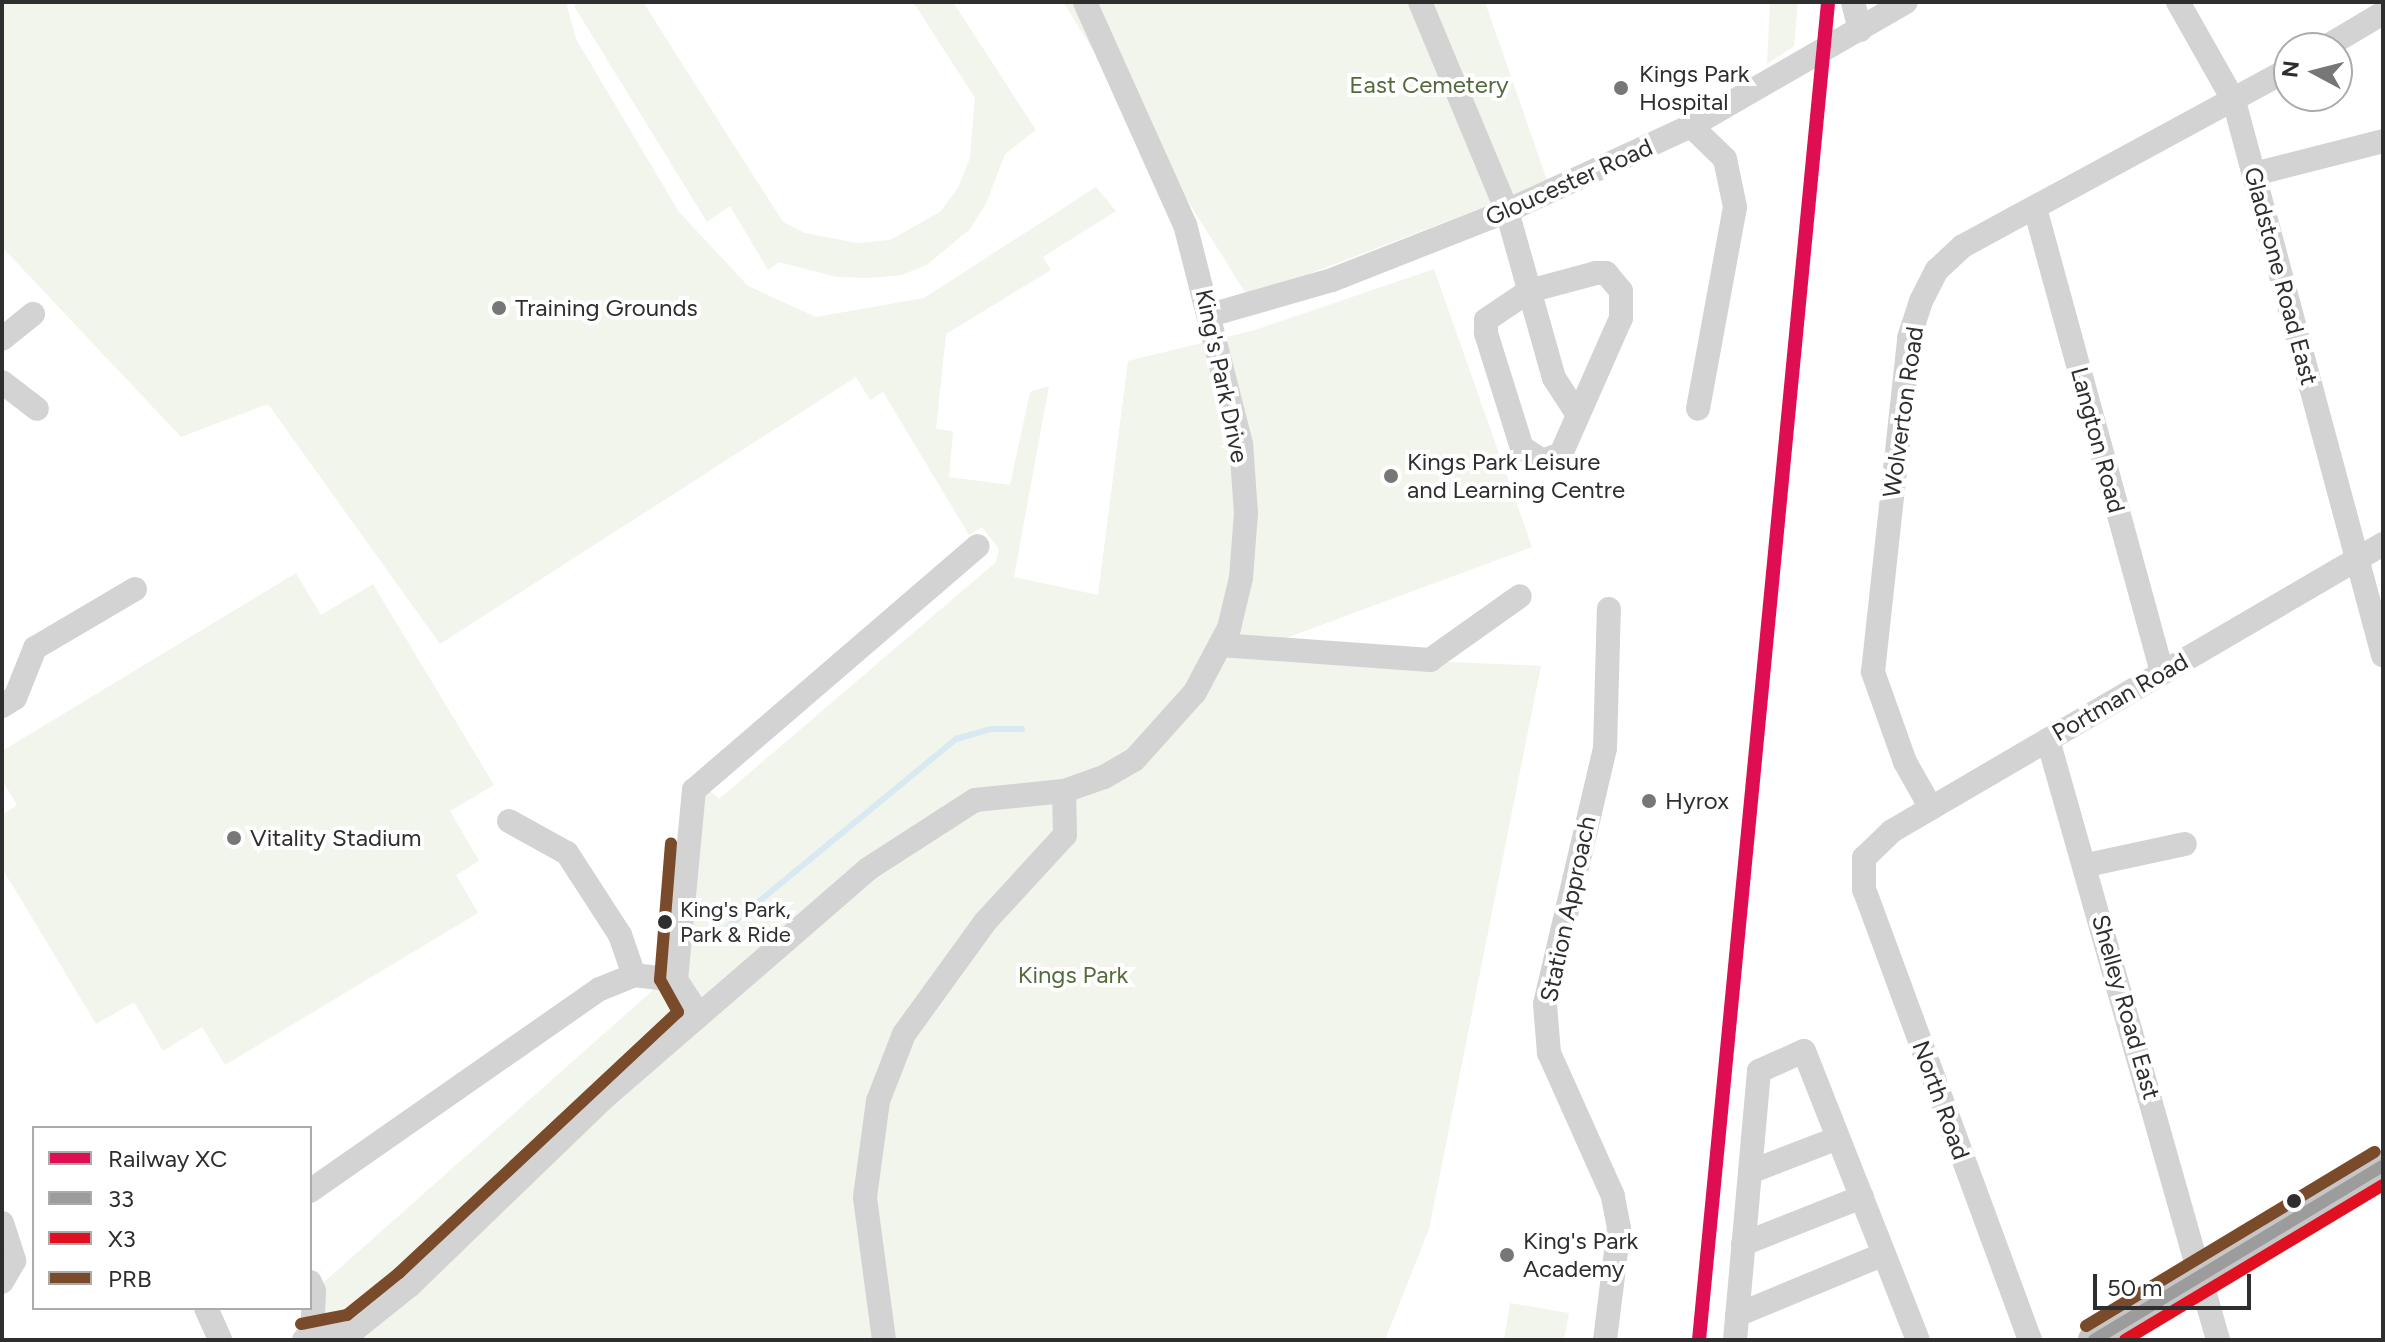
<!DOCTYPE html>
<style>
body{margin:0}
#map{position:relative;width:2385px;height:1342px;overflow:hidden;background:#fff;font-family:Figtree,sans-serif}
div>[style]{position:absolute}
.green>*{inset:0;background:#f1f5ec}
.stream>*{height:6px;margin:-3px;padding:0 3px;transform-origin:3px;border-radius:3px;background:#d8e9f2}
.minor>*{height:24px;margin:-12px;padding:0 12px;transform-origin:12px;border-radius:12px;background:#d3d3d3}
.major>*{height:32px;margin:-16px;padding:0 16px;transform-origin:16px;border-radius:16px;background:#c6c6c6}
.bus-1>*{height:12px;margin:-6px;padding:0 6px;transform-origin:6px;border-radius:6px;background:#9d9c9c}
.bus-2>*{height:12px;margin:-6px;padding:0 6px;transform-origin:6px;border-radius:6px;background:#e01021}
.bus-3>*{height:12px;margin:-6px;padding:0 6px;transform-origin:6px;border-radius:6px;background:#7a4b2a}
.rail-1>*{height:14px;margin:-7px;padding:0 7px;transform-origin:7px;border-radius:7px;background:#df0d52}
.dots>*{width:22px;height:22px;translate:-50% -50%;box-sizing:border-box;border:4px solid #fff;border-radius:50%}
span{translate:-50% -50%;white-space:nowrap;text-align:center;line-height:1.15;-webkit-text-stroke:8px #fff;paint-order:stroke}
.bus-label{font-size:22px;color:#2e2e2e}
.left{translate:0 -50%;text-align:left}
.poi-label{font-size:24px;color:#2e2e2e}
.park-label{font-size:24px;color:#536b3b}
.street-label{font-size:24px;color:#2e2e2e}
.frame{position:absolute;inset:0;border:4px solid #2e2e2e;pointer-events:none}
.legend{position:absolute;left:32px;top:1126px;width:280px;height:184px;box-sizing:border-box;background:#fff;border:2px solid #ababab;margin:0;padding:10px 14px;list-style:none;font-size:24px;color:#2e2e2e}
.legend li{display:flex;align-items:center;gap:16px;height:40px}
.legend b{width:40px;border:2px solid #ababab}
.north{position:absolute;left:2273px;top:32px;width:80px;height:80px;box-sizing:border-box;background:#fff;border:2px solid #ababab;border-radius:50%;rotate:277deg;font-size:22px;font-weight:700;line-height:32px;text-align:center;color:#2e2e2e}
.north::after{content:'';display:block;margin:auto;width:28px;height:36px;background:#777;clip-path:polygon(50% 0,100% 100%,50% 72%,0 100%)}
.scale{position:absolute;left:2093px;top:1274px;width:158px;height:36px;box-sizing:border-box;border:4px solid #2e2e2e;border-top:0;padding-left:10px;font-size:24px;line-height:28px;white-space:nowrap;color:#2e2e2e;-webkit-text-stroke:6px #fff;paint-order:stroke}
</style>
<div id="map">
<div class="green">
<div style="clip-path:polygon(2px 2px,566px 2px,576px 39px,679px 212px,748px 286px,816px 317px,924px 298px,1096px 187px,1116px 211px,1043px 257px,1051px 270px,946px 334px,936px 429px,953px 431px,949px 477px,1010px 485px,1030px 392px,1049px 386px,1014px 577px,1098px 595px,1128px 361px,1255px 330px,1434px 269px,1532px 547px,1246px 653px,1541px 666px,1429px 1229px,1385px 1340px,297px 1340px,314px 1291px,661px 983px,676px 979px,691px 798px,709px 790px,719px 799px,996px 562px,999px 549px,982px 527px,969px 535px,883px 392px,870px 400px,856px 377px,440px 644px,268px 404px,181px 437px,2px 247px)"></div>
<div style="clip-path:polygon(580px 2px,643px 2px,783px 222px,805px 233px,857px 243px,890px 240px,940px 212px,958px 188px,970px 158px,975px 98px,913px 2px,953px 2px,1036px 130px,1005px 154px,986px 204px,970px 229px,928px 264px,902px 275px,869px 278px,837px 277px,779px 262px,768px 270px,730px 206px,707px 222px,574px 6px)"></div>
<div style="clip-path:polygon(1063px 2px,1485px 2px,1548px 183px,1248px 297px)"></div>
<div style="clip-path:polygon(1770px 2px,1798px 2px,1794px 46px,1767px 64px)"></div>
<div style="clip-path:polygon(296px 573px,321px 615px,373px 584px,494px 785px,450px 811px,479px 861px,456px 875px,478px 913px,225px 1065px,202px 1027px,163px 1051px,134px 1002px,96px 1024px,2px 868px,2px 815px,17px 805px,2px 780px,2px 751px)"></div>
<div style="clip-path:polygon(1510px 1303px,1569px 1313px,1564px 1340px,1504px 1340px)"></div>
</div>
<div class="stream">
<div style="left:711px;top:941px;width:318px;rotate:-39.5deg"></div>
<div style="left:956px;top:739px;width:36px;rotate:-16deg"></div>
<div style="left:991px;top:729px;width:31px"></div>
</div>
<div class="minor">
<div style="left:1420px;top:2px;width:226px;rotate:67.4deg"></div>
<div style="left:1507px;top:211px;width:173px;rotate:74.3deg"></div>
<div style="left:1554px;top:378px;width:40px;rotate:57.1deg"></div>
<div style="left:1853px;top:2px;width:29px;rotate:76deg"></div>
<div style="left:2178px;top:2px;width:114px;rotate:60.5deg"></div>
<div style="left:2234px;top:101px;width:574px;rotate:74.95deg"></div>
<div style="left:2324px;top:48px;width:69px;rotate:-30.7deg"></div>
<div style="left:1691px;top:126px;width:47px;rotate:44.1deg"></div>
<div style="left:1725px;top:159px;width:49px;rotate:78.2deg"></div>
<div style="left:1735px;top:207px;width:205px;rotate:100.4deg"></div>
<div style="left:2254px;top:174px;width:133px;rotate:-14.3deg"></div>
<div style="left:2035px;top:208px;width:482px;rotate:74.7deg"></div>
<div style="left:1596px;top:273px;width:10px"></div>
<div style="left:1606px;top:273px;width:23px;rotate:50deg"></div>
<div style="left:1621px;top:291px;width:27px;rotate:90deg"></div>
<div style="left:1621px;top:318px;width:149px;rotate:113.8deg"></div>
<div style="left:1561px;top:454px;width:19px;rotate:159deg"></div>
<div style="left:1543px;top:461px;width:25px;rotate:-148deg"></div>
<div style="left:1522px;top:448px;width:121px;rotate:-107.4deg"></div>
<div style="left:1486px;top:333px;width:13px;rotate:-90deg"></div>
<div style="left:1486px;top:320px;width:52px;rotate:-34deg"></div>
<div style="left:1529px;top:291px;width:69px;rotate:-15deg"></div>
<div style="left:1210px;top:315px;width:127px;rotate:-16deg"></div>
<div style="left:1332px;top:280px;width:188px;rotate:-21.5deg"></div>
<div style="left:1507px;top:211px;width:203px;rotate:-24.8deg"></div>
<div style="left:1691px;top:126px;width:248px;rotate:-30deg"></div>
<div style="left:2px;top:339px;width:40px;rotate:-39deg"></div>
<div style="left:2px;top:382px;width:44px;rotate:37.6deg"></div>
<div style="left:1220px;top:645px;width:211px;rotate:4.1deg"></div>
<div style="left:1430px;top:660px;width:110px;rotate:-35.4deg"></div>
<div style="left:2px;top:706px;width:15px;rotate:-32deg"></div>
<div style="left:15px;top:698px;width:54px;rotate:-68.2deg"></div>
<div style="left:35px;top:648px;width:116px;rotate:-30.5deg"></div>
<div style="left:2048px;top:740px;width:624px;rotate:74.18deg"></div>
<div style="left:1931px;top:808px;width:53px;rotate:-119.5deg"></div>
<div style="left:1905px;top:762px;width:96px;rotate:-109.6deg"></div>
<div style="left:1873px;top:672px;width:336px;rotate:-83.8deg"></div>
<div style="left:1909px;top:338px;width:39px;rotate:-72deg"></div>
<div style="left:1921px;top:301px;width:35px;rotate:-63deg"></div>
<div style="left:1937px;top:270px;width:35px;rotate:-43deg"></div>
<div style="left:1963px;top:246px;width:371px;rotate:-28.5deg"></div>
<div style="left:509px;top:821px;width:66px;rotate:28.9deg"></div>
<div style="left:567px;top:853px;width:98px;rotate:57.1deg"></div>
<div style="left:620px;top:935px;width:42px;rotate:70.7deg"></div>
<div style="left:2087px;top:865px;width:100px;rotate:-12.1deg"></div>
<div style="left:699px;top:1015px;width:42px;rotate:-123.3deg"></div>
<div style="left:676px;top:980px;width:191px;rotate:-84.6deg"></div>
<div style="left:694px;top:790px;width:374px;rotate:-40.7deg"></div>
<div style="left:1750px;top:1172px;width:94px;rotate:-21.1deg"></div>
<div style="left:310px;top:1191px;width:353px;rotate:-34.9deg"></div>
<div style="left:600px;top:989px;width:37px;rotate:-22deg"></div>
<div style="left:634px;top:975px;width:42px;rotate:6.8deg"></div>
<div style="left:2px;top:1223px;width:40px;rotate:72deg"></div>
<div style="left:14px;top:1261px;width:24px;rotate:120deg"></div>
<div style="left:1743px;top:1244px;width:128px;rotate:-21.6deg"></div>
<div style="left:310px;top:1282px;width:10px;rotate:66deg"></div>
<div style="left:314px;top:1291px;width:47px;rotate:92.4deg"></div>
<div style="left:206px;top:1308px;width:35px;rotate:66deg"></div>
<div style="left:1737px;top:1315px;width:159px;rotate:-22.5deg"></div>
<div style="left:304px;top:1340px;width:51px;rotate:-11.3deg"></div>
<div style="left:354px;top:1330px;width:72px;rotate:-38.8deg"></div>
<div style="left:410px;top:1285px;width:271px;rotate:-44deg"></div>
<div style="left:605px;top:1097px;width:348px;rotate:-40.9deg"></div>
<div style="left:868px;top:869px;width:127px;rotate:-32.8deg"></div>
<div style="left:975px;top:800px;width:89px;rotate:-5.8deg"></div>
<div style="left:1064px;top:791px;width:42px;rotate:-19.3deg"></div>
<div style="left:1104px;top:777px;width:34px;rotate:-30deg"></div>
<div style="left:1134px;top:760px;width:91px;rotate:-48.1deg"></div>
<div style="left:1195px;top:692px;width:72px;rotate:-62deg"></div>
<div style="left:1229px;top:628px;width:51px;rotate:-76.5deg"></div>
<div style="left:1241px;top:578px;width:65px;rotate:-85.6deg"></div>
<div style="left:1246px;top:513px;width:69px;rotate:-94.1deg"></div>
<div style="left:1241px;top:444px;width:226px;rotate:-104.3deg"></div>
<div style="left:1185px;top:225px;width:244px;rotate:-114.2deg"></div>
<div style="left:884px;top:1340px;width:144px;rotate:-97.6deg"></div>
<div style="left:865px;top:1197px;width:97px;rotate:-82.3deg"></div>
<div style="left:878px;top:1101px;width:72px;rotate:-68.8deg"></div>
<div style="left:904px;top:1034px;width:138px;rotate:-54.1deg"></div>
<div style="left:985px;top:922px;width:118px;rotate:-47.4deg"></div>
<div style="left:1065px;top:835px;width:44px;rotate:-91.3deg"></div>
<div style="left:1605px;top:1340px;width:113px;rotate:-82.9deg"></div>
<div style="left:1619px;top:1228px;width:33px;rotate:-101deg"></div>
<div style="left:1613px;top:1196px;width:157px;rotate:-114.1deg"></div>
<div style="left:1549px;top:1053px;width:49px;rotate:-94.7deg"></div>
<div style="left:1545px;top:1004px;width:263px;rotate:-76.8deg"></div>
<div style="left:1605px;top:748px;width:139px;rotate:-88.4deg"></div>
<div style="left:1735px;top:1340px;width:270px;rotate:-84.9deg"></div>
<div style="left:1759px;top:1071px;width:49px;rotate:-24deg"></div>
<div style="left:1804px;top:1051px;width:311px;rotate:68.5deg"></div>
<div style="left:2030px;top:1340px;width:480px;rotate:-110.2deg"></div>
<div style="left:1864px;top:890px;width:32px;rotate:-90deg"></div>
<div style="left:1864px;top:858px;width:39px;rotate:-44deg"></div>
<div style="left:1892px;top:831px;width:569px;rotate:-30.31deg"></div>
</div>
<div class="major">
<div style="left:2094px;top:1340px;width:337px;rotate:-31.1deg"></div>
</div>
<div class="bus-1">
<div style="left:2094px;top:1340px;width:337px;rotate:-31.1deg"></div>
</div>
<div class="bus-2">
<div style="left:2125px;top:1340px;width:301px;rotate:-31deg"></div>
</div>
<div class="bus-3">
<div style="left:301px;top:1324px;width:47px;rotate:-11.1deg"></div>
<div style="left:347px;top:1315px;width:67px;rotate:-38.9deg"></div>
<div style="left:399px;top:1273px;width:382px;rotate:-43.1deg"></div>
<div style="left:678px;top:1012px;width:37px;rotate:-119deg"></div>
<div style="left:660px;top:980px;width:137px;rotate:-85.4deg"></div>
<div style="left:2086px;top:1326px;width:337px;rotate:-31.1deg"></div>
</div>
<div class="rail-1">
<div style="left:1699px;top:1340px;width:1344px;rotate:-84.49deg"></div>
</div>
<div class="dots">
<div style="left:1621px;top:88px;background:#777"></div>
<div style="left:499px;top:308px;background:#777"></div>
<div style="left:1391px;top:476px;background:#777"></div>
<div style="left:1649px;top:801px;background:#777"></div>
<div style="left:234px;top:838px;background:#777"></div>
<div style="left:665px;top:922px;background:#2e2e2e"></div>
<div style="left:2294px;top:1201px;background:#2e2e2e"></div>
<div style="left:1507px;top:1255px;background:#777"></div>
</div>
<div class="bus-label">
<span class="left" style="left:680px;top:922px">King's Park,<br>Park &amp; Ride</span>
</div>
<div class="poi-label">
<span class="left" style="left:1639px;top:88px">Kings Park<br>Hospital</span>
<span class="left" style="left:515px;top:308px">Training Grounds</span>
<span class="left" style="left:1407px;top:476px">Kings Park Leisure<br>and Learning Centre</span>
<span class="left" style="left:1665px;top:801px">Hyrox</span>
<span class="left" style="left:250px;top:838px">Vitality Stadium</span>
<span class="left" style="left:1523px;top:1255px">King's Park<br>Academy</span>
</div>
<div class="park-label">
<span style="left:1429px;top:85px">East Cemetery</span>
<span style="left:1073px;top:975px">Kings Park</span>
</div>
<div class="street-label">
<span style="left:1569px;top:182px;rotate:-24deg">Gloucester Road</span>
<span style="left:2281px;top:276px;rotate:75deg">Gladstone Road East</span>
<span style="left:1222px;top:376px;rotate:78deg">King's Park Drive</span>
<span style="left:1903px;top:412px;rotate:-82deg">Wolverton Road</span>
<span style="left:2098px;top:440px;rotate:75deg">Langton Road</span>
<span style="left:2120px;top:697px;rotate:-30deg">Portman Road</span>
<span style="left:1568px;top:909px;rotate:-78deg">Station Approach</span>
<span style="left:2126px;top:1007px;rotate:74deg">Shelley Road East</span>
<span style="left:1941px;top:1100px;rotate:70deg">North Road</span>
</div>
<div class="frame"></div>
<ul class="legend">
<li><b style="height:10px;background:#df0d52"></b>Railway XC</li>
<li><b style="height:10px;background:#9d9c9c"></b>33</li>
<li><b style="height:10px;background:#e01021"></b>X3</li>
<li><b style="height:10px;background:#7a4b2a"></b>PRB</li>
</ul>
<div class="north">N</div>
<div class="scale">50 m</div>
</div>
